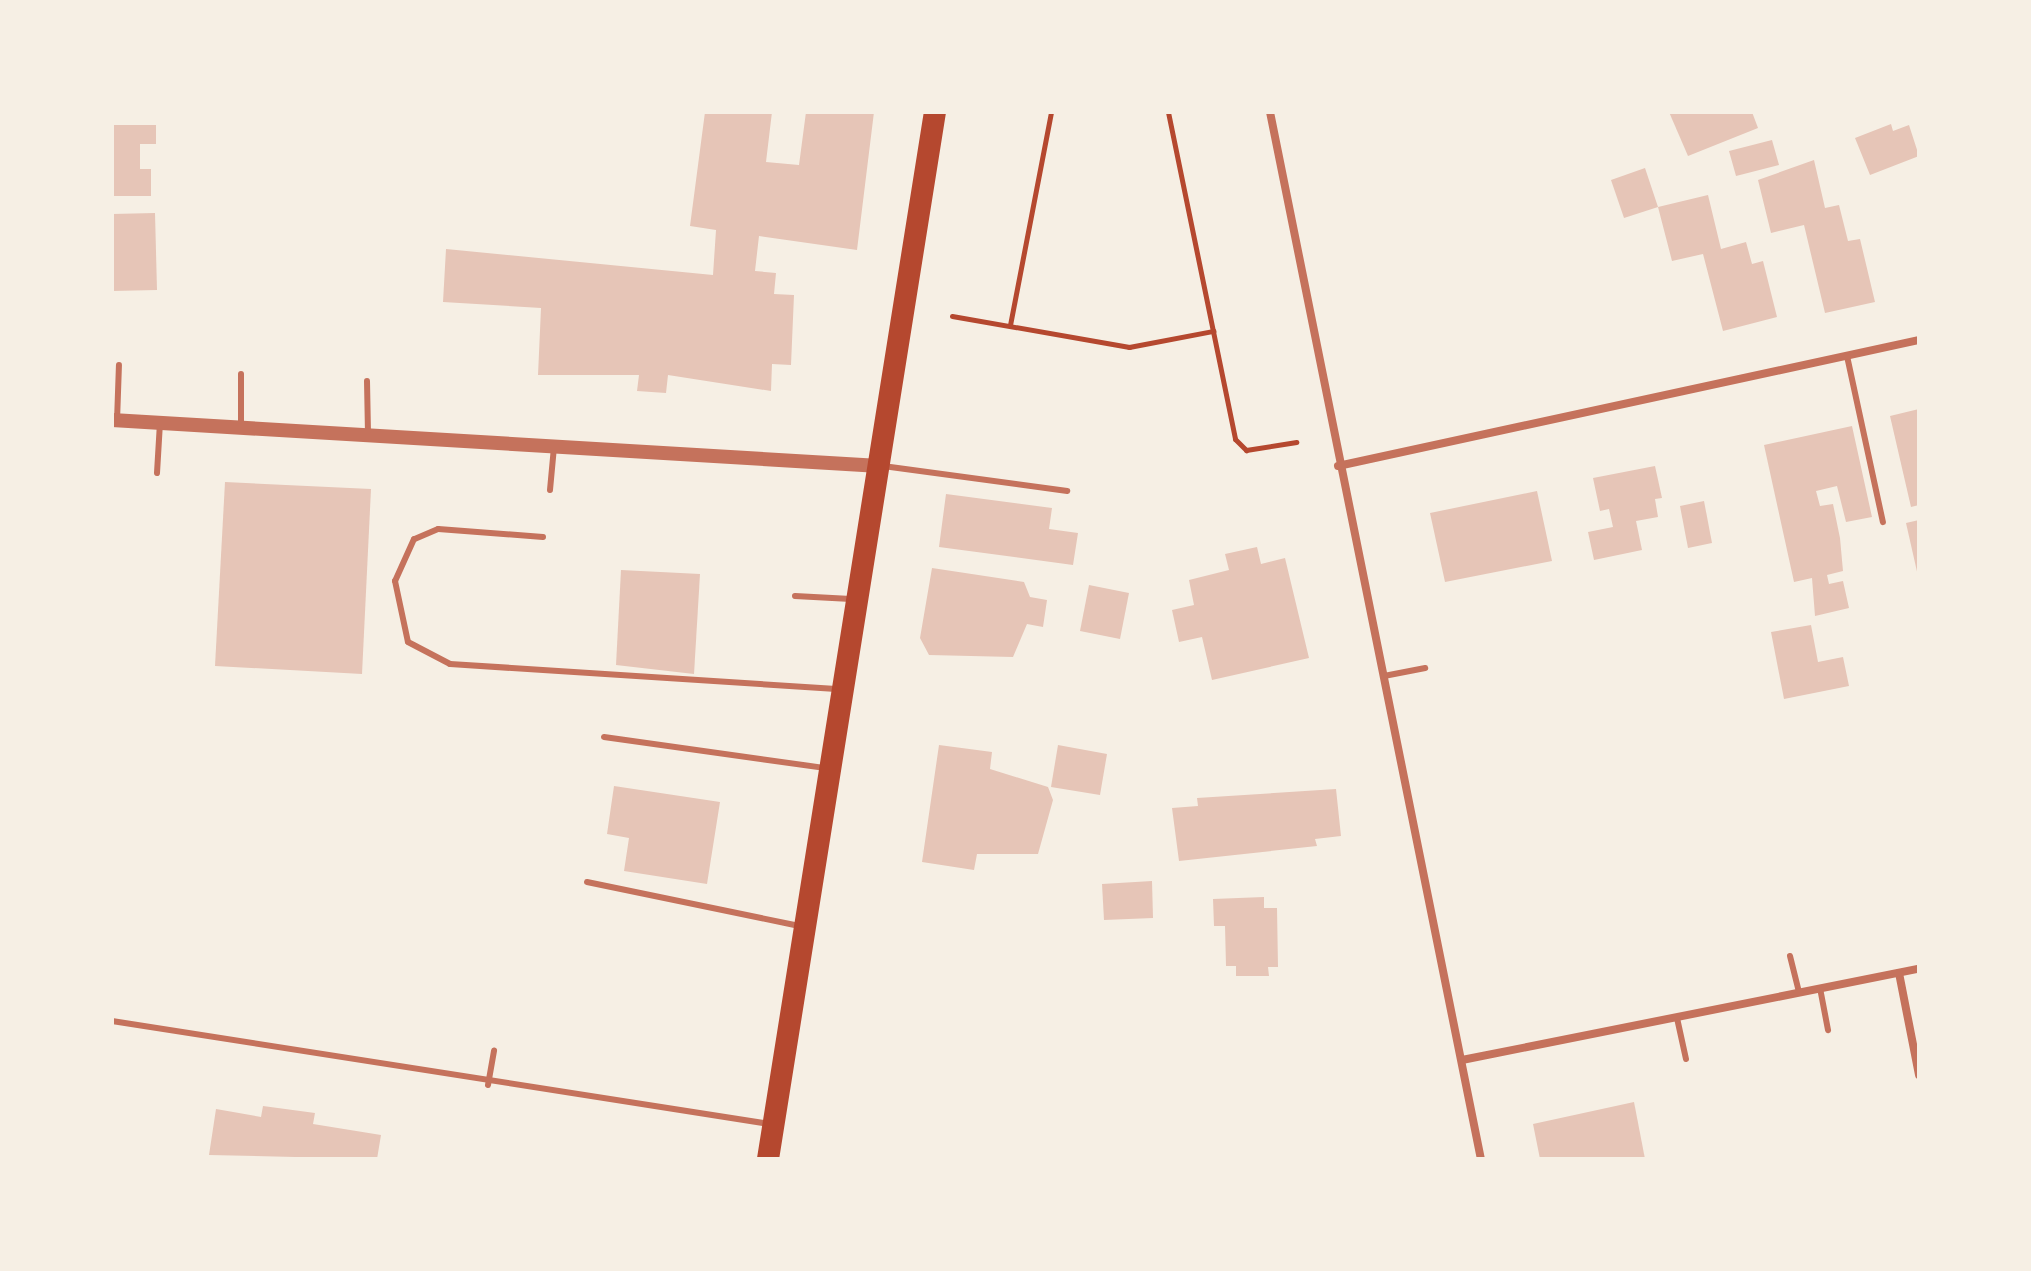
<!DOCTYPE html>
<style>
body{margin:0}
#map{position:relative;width:2031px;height:1271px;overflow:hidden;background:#f6efe4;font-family:"Public Sans",sans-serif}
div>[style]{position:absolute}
.building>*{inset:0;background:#e6c5b7}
.path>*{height:5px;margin:-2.5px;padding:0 2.5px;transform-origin:2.5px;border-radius:2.5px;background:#b5482f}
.service>*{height:6px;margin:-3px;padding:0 3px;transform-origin:3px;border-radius:3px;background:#c5725c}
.minor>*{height:8px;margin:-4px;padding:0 4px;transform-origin:4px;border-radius:4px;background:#c5725c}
.tertiary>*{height:14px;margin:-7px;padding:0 7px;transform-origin:7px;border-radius:7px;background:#c5725c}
.trunk>*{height:22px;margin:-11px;padding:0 11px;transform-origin:11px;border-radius:11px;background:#b5482f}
span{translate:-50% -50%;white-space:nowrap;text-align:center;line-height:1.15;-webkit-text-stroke:6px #f6efe4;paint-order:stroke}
.frame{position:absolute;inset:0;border:114px solid #f6efe4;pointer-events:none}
</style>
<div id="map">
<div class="building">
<div style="clip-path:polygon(705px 112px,772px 112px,766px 162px,799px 165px,806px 112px,874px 112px,857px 250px,759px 236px,755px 271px,776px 273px,774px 294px,794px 295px,791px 365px,772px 364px,771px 391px,668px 375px,666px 393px,637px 391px,639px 375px,538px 375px,541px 308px,443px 302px,446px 249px,713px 275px,716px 230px,690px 226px)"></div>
<div style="clip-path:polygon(1669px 112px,1752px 112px,1758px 128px,1688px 156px)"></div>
<div style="clip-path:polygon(1891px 124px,1893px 131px,1909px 125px,1919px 156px,1870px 175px,1855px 138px)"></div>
<div style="clip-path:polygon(112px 125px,156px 125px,156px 144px,140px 144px,140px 169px,151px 169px,151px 196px,112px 196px)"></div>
<div style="clip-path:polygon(1772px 140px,1779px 165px,1736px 176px,1729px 151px)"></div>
<div style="clip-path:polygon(1814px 160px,1825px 208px,1839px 205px,1848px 241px,1860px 239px,1875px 302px,1825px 313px,1804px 225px,1771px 233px,1758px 180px)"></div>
<div style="clip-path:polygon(1645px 168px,1658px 207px,1624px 218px,1611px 180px)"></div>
<div style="clip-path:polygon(1708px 195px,1721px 249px,1746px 242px,1752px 264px,1763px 261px,1777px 317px,1723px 331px,1703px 254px,1672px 261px,1658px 207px)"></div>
<div style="clip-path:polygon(155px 213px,157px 290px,112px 291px,112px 214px)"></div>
<div style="clip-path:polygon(1919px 409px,1919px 505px,1911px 507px,1890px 416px)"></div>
<div style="clip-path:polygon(1852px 426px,1872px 517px,1846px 522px,1837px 486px,1816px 491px,1820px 506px,1833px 504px,1840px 538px,1843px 571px,1827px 575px,1829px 584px,1843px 581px,1849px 608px,1815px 616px,1812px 578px,1794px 582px,1764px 445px)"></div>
<div style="clip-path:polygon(1655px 466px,1662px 498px,1655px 499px,1658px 517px,1636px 521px,1642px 550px,1594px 560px,1588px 532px,1613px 527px,1609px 509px,1600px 511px,1593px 478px)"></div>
<div style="clip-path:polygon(225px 482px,371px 489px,362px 674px,215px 666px)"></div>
<div style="clip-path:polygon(1537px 491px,1552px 561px,1445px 582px,1430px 513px)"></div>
<div style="clip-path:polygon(946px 494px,1052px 508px,1049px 529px,1078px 533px,1073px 565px,939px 547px)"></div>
<div style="clip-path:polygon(1704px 501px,1712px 543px,1688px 548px,1680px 506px)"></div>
<div style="clip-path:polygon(1919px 520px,1919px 576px,1918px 576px,1906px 523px)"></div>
<div style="clip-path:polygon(1257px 547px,1261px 564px,1285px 558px,1309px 658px,1212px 680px,1202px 637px,1179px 642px,1172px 610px,1194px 605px,1189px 580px,1229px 570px,1225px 554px)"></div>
<div style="clip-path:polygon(932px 568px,1024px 582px,1030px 597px,1047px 600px,1043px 627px,1027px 624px,1013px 657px,929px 655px,920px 638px)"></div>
<div style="clip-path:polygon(621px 570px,700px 574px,694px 674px,616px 665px)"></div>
<div style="clip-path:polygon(1089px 585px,1129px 593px,1120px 639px,1080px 631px)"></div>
<div style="clip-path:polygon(1811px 625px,1818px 662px,1843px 657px,1849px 686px,1784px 699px,1771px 632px)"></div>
<div style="clip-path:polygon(939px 745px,992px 752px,990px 769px,1048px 787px,1053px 800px,1038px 854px,977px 854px,974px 870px,922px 862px)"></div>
<div style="clip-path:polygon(1058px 745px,1107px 754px,1100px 795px,1051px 787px)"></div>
<div style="clip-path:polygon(614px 786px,720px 802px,707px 884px,624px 871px,629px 838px,607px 834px)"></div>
<div style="clip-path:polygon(1336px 789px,1341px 836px,1315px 839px,1317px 846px,1179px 861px,1172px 808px,1198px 806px,1197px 798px)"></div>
<div style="clip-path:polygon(1152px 881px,1153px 918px,1104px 920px,1102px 884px)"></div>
<div style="clip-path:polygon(1264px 897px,1264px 908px,1277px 908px,1278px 967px,1268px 967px,1269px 976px,1236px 976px,1236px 966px,1226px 966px,1225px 926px,1214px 926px,1213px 899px)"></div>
<div style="clip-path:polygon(1634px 1102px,1645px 1159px,1540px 1159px,1533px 1124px)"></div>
<div style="clip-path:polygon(263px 1106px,315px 1113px,313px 1124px,381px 1135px,377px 1159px,209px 1155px,216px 1109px,261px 1117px)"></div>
</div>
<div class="path">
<div style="left:1168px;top:112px;width:334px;rotate:78.4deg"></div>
<div style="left:1235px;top:439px;width:16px;rotate:45deg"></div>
<div style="left:1246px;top:450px;width:51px;rotate:-9.1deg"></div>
<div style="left:952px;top:316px;width:180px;rotate:9.9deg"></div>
<div style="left:1129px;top:347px;width:86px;rotate:-10.8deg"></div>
<div style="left:1010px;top:325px;width:217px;rotate:-79.1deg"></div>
</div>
<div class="service">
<div style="left:1847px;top:356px;width:170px;rotate:77.8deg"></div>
<div style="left:367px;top:381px;width:52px;rotate:88.9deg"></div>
<div style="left:117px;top:421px;width:56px;rotate:-88deg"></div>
<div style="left:241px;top:425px;width:51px;rotate:-90deg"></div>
<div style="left:883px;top:466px;width:186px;rotate:7.7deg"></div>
<div style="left:157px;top:473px;width:51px;rotate:-86.6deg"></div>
<div style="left:550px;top:490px;width:43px;rotate:-84.7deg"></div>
<div style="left:543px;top:537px;width:105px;rotate:-175.6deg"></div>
<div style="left:438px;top:529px;width:26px;rotate:157deg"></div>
<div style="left:414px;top:539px;width:46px;rotate:114.3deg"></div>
<div style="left:395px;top:581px;width:62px;rotate:78deg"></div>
<div style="left:408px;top:642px;width:47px;rotate:27.6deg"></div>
<div style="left:450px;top:664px;width:391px;rotate:3.7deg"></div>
<div style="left:795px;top:596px;width:56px;rotate:3.1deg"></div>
<div style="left:1384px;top:676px;width:42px;rotate:-11deg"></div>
<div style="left:604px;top:737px;width:222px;rotate:8deg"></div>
<div style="left:587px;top:882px;width:217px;rotate:11.7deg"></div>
<div style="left:1790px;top:956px;width:38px;rotate:76deg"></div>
<div style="left:1820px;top:988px;width:43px;rotate:79.2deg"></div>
<div style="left:1677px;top:1018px;width:42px;rotate:77.6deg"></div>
<div style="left:112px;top:1021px;width:666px;rotate:8.9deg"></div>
<div style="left:488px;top:1085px;width:35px;rotate:-80deg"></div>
</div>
<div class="minor">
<div style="left:1270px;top:112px;width:1068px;rotate:78.61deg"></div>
<div style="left:1338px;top:466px;width:595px;rotate:-12.24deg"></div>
<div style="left:1899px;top:973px;width:104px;rotate:78.9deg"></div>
<div style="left:1462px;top:1060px;width:466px;rotate:-11.3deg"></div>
</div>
<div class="tertiary">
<div style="left:112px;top:420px;width:769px;rotate:3.43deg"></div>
</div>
<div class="trunk">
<div style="left:768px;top:1159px;width:1060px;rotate:-80.94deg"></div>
</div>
<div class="frame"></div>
</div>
